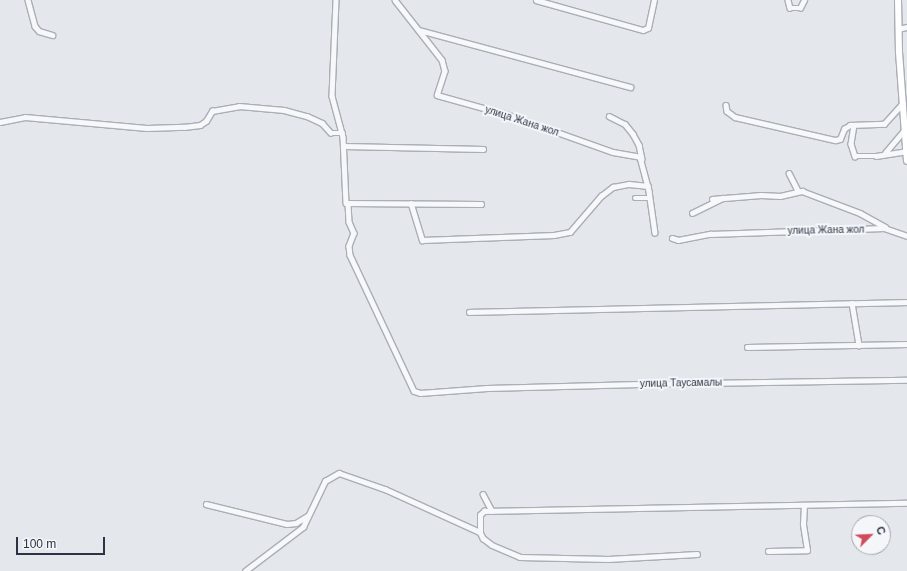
<!DOCTYPE html>
<meta charset="utf-8">
<style>
body{margin:0}
#map{position:relative;width:907px;height:571px;overflow:hidden;background:#e4e7ec;font-family:Arial,sans-serif}
div>[style]{position:absolute}
.roads{filter:drop-shadow(1px 0 #a9aeb7) drop-shadow(-1px 0 #a9aeb7) drop-shadow(0 1px #a9aeb7) drop-shadow(0 -1px #a9aeb7)}
.street>*{height:4.5px;margin:-2.25px;padding:0 2.25px;transform-origin:2.25px;border-radius:2.25px;background:#f7f8fa}
.secondary>*{height:6px;margin:-3px;padding:0 3px;transform-origin:3px;border-radius:3px;background:#fff}
span{translate:-50% -50%;white-space:nowrap;text-align:center;line-height:1.15;-webkit-text-stroke:4px #f4f6f9;paint-order:stroke}
.street-label{font-size:10px;color:#2b3445}
.north{position:absolute;left:851px;top:515px;width:40px;height:40px;box-sizing:border-box;background:#f4f6f9;border:1px solid #a4a8b1;border-radius:50%;rotate:66deg;font-size:11px;font-weight:700;line-height:16px;text-align:center;color:#2b3445}
.north::after{content:'';display:block;margin:auto;width:14px;height:18px;background:#d1495b;clip-path:polygon(50% 0,100% 100%,50% 72%,0 100%)}
.scale{position:absolute;left:16px;top:537px;width:89px;height:18px;box-sizing:border-box;border:2px solid #2b3445;border-top:0;padding-left:5px;font-size:12px;line-height:14px;white-space:nowrap;color:#2b3445;-webkit-text-stroke:3px #f4f6f9;paint-order:stroke}
</style>
<div id="map">
<div class="roads">
<div class="street">
<div style="left:28px;top:0;width:27px;rotate:75deg"></div>
<div style="left:35px;top:26px;width:6px;rotate:51deg"></div>
<div style="left:39px;top:31px;width:14px;rotate:17deg"></div>
<div style="left:336px;top:0;width:96px;rotate:92.4deg"></div>
<div style="left:332px;top:96px;width:42px;rotate:75deg"></div>
<div style="left:343px;top:137px;width:66px;rotate:87.4deg"></div>
<div style="left:346px;top:203px;width:135px;rotate:0.4deg"></div>
<div style="left:395px;top:0;width:76px;rotate:51.9deg"></div>
<div style="left:442px;top:60px;width:11px;rotate:75deg"></div>
<div style="left:445px;top:71px;width:25px;rotate:108deg"></div>
<div style="left:437px;top:95px;width:78px;rotate:15.6deg"></div>
<div style="left:512px;top:116px;width:107px;rotate:19.6deg"></div>
<div style="left:613px;top:152px;width:27px;rotate:10deg"></div>
<div style="left:640px;top:157px;width:35px;rotate:75deg"></div>
<div style="left:649px;top:191px;width:42px;rotate:81.9deg"></div>
<div style="left:536px;top:0;width:111px;rotate:15.7deg"></div>
<div style="left:643px;top:30px;width:5px;rotate:-22deg"></div>
<div style="left:648px;top:28px;width:29px;rotate:-78deg"></div>
<div style="left:788px;top:0;width:8px;rotate:76deg"></div>
<div style="left:790px;top:8px;width:10px"></div>
<div style="left:800px;top:8px;width:9px;rotate:-63deg"></div>
<div style="left:898px;top:29px;width:9px;rotate:-13deg"></div>
<div style="left:419px;top:30px;width:219px;rotate:15.1deg"></div>
<div style="left:726px;top:105px;width:6px;rotate:81deg"></div>
<div style="left:727px;top:111px;width:10px;rotate:37deg"></div>
<div style="left:735px;top:117px;width:103px;rotate:13deg"></div>
<div style="left:835px;top:140px;width:5px;rotate:-11deg"></div>
<div style="left:840px;top:139px;width:11px;rotate:-68deg"></div>
<div style="left:844px;top:129px;width:7px;rotate:-34deg"></div>
<div style="left:850px;top:125px;width:34px;rotate:-2deg"></div>
<div style="left:884px;top:124px;width:28px;rotate:-48deg"></div>
<div style="left:609px;top:116px;width:18px;rotate:27deg"></div>
<div style="left:625px;top:124px;width:13px;rotate:51deg"></div>
<div style="left:633px;top:134px;width:13px;rotate:61deg"></div>
<div style="left:639px;top:145px;width:14px;rotate:78deg"></div>
<div style="left:0;top:122px;width:25px;rotate:-11deg"></div>
<div style="left:25px;top:117px;width:122px;rotate:5.2deg"></div>
<div style="left:147px;top:128px;width:37px;rotate:-2deg"></div>
<div style="left:184px;top:127px;width:16px;rotate:-7deg"></div>
<div style="left:200px;top:125px;width:7px;rotate:-34deg"></div>
<div style="left:206px;top:121px;width:12px;rotate:-59deg"></div>
<div style="left:212px;top:111px;width:27px;rotate:-10deg"></div>
<div style="left:239px;top:106px;width:45px;rotate:5.1deg"></div>
<div style="left:284px;top:110px;width:24px;rotate:15deg"></div>
<div style="left:307px;top:116px;width:17px;rotate:25deg"></div>
<div style="left:322px;top:123px;width:13px;rotate:48deg"></div>
<div style="left:331px;top:133px;width:12px"></div>
<div style="left:854px;top:125px;width:19px;rotate:99deg"></div>
<div style="left:851px;top:144px;width:13px;rotate:72deg"></div>
<div style="left:855px;top:156px;width:21px"></div>
<div style="left:876px;top:156px;width:30px;rotate:-9deg"></div>
<div style="left:344px;top:146px;width:139px;rotate:1.2deg"></div>
<div style="left:885px;top:153px;width:31px;rotate:-50deg"></div>
<div style="left:789px;top:173px;width:20px;rotate:63deg"></div>
<div style="left:635px;top:198px;width:15px"></div>
<div style="left:712px;top:199px;width:49px;rotate:-4.7deg"></div>
<div style="left:761px;top:195px;width:19px;rotate:3deg"></div>
<div style="left:780px;top:196px;width:23px;rotate:-13deg"></div>
<div style="left:802px;top:191px;width:62px;rotate:20.8deg"></div>
<div style="left:860px;top:213px;width:29px;rotate:29deg"></div>
<div style="left:348px;top:203px;width:19px;rotate:87deg"></div>
<div style="left:349px;top:222px;width:12px;rotate:66deg"></div>
<div style="left:354px;top:233px;width:14px;rotate:111deg"></div>
<div style="left:349px;top:246px;width:9px;rotate:84deg"></div>
<div style="left:350px;top:255px;width:150px;rotate:64.8deg"></div>
<div style="left:414px;top:391px;width:6px;rotate:18deg"></div>
<div style="left:420px;top:393px;width:67px;rotate:-4.3deg"></div>
<div style="left:487px;top:388px;width:152px;rotate:-1.5deg"></div>
<div style="left:639px;top:384px;width:268px;rotate:-0.9deg"></div>
<div style="left:411px;top:203px;width:39px;rotate:73deg"></div>
<div style="left:422px;top:240px;width:132px;rotate:-2.2deg"></div>
<div style="left:554px;top:235px;width:16px;rotate:-11deg"></div>
<div style="left:570px;top:232px;width:48px;rotate:-49.3deg"></div>
<div style="left:601px;top:196px;width:15px;rotate:-37deg"></div>
<div style="left:613px;top:187px;width:16px;rotate:-11deg"></div>
<div style="left:629px;top:184px;width:19px;rotate:6deg"></div>
<div style="left:692px;top:213px;width:34px;rotate:-26deg"></div>
<div style="left:672px;top:238px;width:6px;rotate:18deg"></div>
<div style="left:678px;top:240px;width:33px;rotate:-11deg"></div>
<div style="left:710px;top:234px;width:174px;rotate:-2deg"></div>
<div style="left:884px;top:228px;width:24px;rotate:19deg"></div>
<div style="left:852px;top:303px;width:43px;rotate:80.5deg"></div>
<div style="left:469px;top:312px;width:438px;rotate:-1.3deg"></div>
<div style="left:747px;top:347px;width:160px;rotate:-1.1deg"></div>
<div style="left:483px;top:494px;width:19px;rotate:62deg"></div>
<div style="left:206px;top:504px;width:83px;rotate:13.9deg"></div>
<div style="left:287px;top:524px;width:9px;rotate:-6deg"></div>
<div style="left:296px;top:523px;width:13px;rotate:-32deg"></div>
<div style="left:480px;top:532px;width:7px;rotate:63deg"></div>
<div style="left:483px;top:538px;width:11px;rotate:38deg"></div>
<div style="left:492px;top:545px;width:30px;rotate:23deg"></div>
<div style="left:520px;top:557px;width:88px;rotate:1.3deg"></div>
<div style="left:608px;top:559px;width:89px;rotate:-3.2deg"></div>
<div style="left:768px;top:551px;width:39px;rotate:-1deg"></div>
<div style="left:807px;top:550px;width:26px;rotate:-99deg"></div>
<div style="left:803px;top:524px;width:18px;rotate:-87deg"></div>
<div style="left:245px;top:571px;width:73px;rotate:-37.2deg"></div>
<div style="left:303px;top:527px;width:51px;rotate:-64.4deg"></div>
<div style="left:325px;top:481px;width:16px;rotate:-30deg"></div>
<div style="left:339px;top:473px;width:49px;rotate:19.2deg"></div>
<div style="left:385px;top:489px;width:104px;rotate:24.4deg"></div>
<div style="left:480px;top:532px;width:17px;rotate:-90deg"></div>
<div style="left:480px;top:515px;width:6px;rotate:-45deg"></div>
<div style="left:484px;top:511px;width:423px;rotate:-1.1deg"></div>
</div>
<div class="secondary">
<div style="left:898px;top:0;width:52px;rotate:88.9deg"></div>
<div style="left:899px;top:52px;width:109px;rotate:85.8deg"></div>
</div>
</div>
<div class="street-label">
<span style="left:522px;top:121px;rotate:18deg">улица Жана жол</span>
<span style="left:826px;top:230px;rotate:-1deg">улица Жана жол</span>
<span style="left:681px;top:383px;rotate:-1deg">улица Таусамалы</span>
</div>
<div class="north">С</div>
<div class="scale">100 m</div>
</div>
